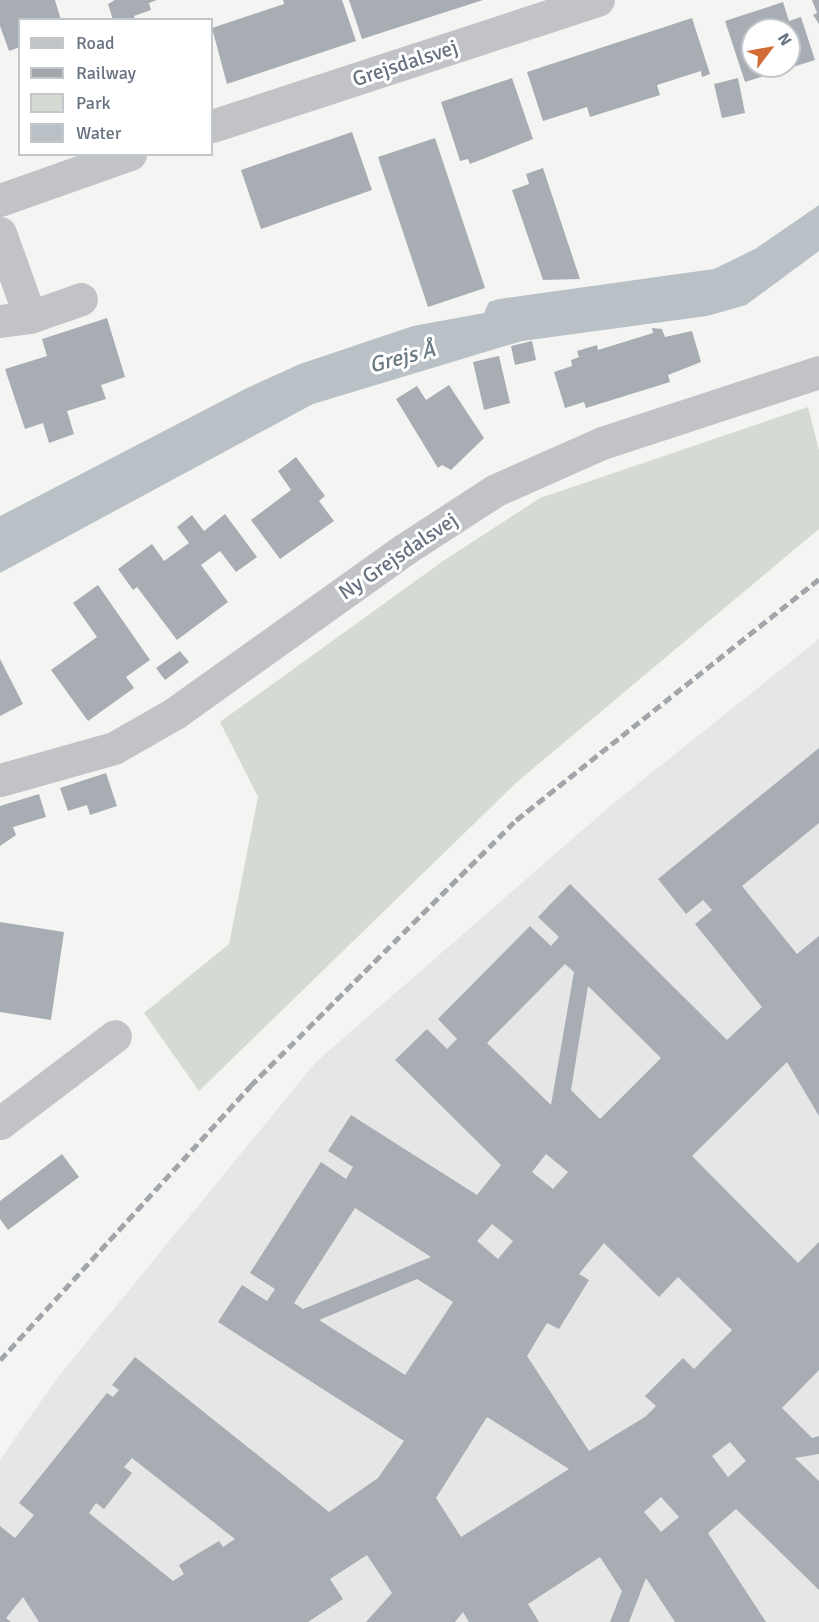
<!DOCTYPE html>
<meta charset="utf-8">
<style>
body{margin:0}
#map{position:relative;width:819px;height:1622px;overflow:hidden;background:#f4f5f2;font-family:Signika,sans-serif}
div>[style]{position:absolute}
.built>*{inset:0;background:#e5e6e5}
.green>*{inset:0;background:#d5dbd3}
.water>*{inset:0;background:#b9c1c6}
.building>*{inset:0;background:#a7adb3}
.minor>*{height:33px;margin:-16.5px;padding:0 16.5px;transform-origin:16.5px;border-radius:16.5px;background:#c1c3c7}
.tertiary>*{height:33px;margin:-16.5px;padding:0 16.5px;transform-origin:16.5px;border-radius:16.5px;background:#c1c3c7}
.rail>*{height:4.5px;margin-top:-2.25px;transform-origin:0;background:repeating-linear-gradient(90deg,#a2a6ab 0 9px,transparent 0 13.5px)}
span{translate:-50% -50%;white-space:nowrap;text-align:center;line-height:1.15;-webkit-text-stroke:6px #fff;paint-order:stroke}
.street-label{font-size:21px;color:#677280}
.water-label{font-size:22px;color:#687984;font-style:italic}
.legend{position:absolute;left:18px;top:18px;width:195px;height:138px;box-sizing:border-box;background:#fff;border:2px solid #c2c7cc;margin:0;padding:8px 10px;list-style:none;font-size:18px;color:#677280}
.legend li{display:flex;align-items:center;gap:12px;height:30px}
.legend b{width:30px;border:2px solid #c2c7cc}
.north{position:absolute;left:741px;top:18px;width:60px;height:60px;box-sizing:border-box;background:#fff;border:2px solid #c2c7cc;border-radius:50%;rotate:58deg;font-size:16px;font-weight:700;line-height:24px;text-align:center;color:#677280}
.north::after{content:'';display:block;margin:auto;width:21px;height:27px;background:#d26b35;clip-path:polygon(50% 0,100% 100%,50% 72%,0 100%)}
</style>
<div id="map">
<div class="built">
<div style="clip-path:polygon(819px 639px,819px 1622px,0 1622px,0 1460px,58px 1377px,316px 1062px,616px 801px)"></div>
</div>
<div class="green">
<div style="clip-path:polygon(808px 407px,819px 450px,819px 529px,517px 782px,199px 1091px,144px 1013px,229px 944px,258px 797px,220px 722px,443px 561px,540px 498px)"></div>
</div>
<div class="water">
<div style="clip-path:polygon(819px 205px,819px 251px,746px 305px,707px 316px,522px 341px,313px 404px,0 573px,0 516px,247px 388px,300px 364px,413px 326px,484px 313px,489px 302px,499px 299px,714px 269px,755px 249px)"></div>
</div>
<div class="building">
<div style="clip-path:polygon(0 0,55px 0,61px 20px,20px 20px,20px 47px,9px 51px,0 26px)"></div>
<div style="clip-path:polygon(115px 0,157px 0,149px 3px,151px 10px,134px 16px,135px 20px,113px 20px,108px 4px)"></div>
<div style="clip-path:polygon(283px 0,342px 0,356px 41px,227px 84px,212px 28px,284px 4px)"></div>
<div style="clip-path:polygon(349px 0,483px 0,362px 39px)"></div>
<div style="clip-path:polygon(812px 0,819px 0,819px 24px,813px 15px,817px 13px)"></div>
<div style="clip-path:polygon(evenodd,783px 2px,789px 21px,801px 17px,815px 60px,745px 82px,725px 21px,783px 2px,753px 30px,789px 30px,789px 66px,753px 66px,753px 30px)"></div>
<div style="clip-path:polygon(692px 18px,710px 74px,702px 77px,701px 71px,657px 85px,660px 95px,590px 117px,587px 107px,543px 121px,527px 72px)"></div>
<div style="clip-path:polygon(512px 78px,533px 139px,470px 164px,468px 159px,460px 161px,441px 102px)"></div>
<div style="clip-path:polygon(738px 78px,745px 113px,722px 118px,714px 84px)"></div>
<div style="clip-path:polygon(352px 132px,372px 190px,261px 229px,241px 170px)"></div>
<div style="clip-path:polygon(435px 138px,485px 288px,428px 307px,378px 157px)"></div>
<div style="clip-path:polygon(543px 168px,580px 279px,543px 280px,512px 190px,529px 184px,526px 174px)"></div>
<div style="clip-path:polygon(107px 318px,125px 377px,101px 385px,106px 399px,67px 411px,74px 434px,49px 443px,43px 423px,25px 429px,5px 369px,47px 356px,42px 339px)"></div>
<div style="clip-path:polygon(652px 328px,662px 329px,665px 337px,692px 331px,701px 362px,668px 375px,670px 382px,586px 408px,584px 402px,565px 408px,554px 372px,572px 366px,571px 360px,579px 357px,577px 351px,597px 345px,598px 350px,653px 333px)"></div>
<div style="clip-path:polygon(532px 341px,536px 360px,515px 365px,511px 346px)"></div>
<div style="clip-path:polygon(499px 356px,510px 403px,484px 410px,473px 362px)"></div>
<div style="clip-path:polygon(449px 385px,484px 438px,451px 470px,442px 465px,438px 468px,396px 399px,417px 386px,426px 400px)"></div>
<div style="clip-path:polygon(296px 457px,325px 496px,319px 501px,334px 521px,280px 559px,251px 520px,291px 490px,278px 471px)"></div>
<div style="clip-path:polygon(225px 514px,257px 557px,236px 572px,220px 551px,201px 565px,228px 602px,177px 640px,137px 587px,133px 590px,118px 569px,152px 544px,164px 561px,189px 543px,177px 527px,192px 515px,204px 531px)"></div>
<div style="clip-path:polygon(98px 585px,150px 660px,126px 677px,134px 688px,88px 721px,51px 670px,97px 637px,73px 603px)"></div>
<div style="clip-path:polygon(180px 651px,189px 662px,165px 680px,156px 668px)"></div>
<div style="clip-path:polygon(0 659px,23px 704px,0 716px)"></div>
<div style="clip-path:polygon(evenodd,819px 748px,819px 823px,742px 886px,797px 954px,819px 936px,819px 1116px,787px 1062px,692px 1156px,798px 1263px,819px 1242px,819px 1370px,782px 1408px,812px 1438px,819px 1436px,819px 1454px,795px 1458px,819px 1481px,819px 1590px,736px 1509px,708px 1533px,766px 1622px,675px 1622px,646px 1578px,629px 1622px,610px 1622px,622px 1591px,600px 1557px,528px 1604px,539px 1622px,469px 1622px,463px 1612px,455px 1622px,366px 1622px,392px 1593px,367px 1555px,330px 1579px,343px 1599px,308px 1622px,39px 1622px,23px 1597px,6px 1618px,11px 1622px,0 1622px,0 1526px,15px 1538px,34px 1515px,19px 1503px,107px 1393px,113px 1397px,119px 1390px,112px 1385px,135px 1357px,329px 1512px,378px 1478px,404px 1441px,218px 1322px,242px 1285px,267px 1301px,275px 1289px,250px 1273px,321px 1162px,346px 1179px,353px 1167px,328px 1151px,351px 1115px,477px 1195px,501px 1165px,395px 1060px,427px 1029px,447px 1049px,457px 1039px,438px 1019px,530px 926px,551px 946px,559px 937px,538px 917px,570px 884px,727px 1040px,762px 1007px,695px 924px,712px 910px,703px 900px,686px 914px,658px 879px,819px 748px,565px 964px,574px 972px,551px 1105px,487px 1043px,565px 964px,819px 748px,588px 986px,661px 1058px,600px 1119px,571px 1090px,588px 986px,819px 748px,546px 1154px,568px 1172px,553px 1189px,532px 1172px,546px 1154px,819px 748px,355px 1208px,431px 1257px,303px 1309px,294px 1303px,355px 1208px,819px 748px,492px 1224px,513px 1241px,498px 1259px,477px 1241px,492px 1224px,819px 748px,604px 1243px,659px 1297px,678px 1277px,732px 1330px,694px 1369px,683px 1358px,645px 1396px,656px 1406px,645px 1417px,589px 1451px,527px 1356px,547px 1323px,559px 1329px,589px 1280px,579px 1274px,604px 1243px,819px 748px,417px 1279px,453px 1302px,405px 1375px,319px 1320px,417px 1279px,819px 748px,487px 1417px,569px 1469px,461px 1537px,436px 1498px,487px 1417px,819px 748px,730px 1442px,746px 1461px,728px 1477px,712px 1456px,730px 1442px,819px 748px,132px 1458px,235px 1539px,223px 1547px,219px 1541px,179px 1565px,184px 1574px,173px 1581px,89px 1513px,96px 1503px,104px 1509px,132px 1473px,124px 1467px,132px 1458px,819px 748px,661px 1497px,679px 1517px,661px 1532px,644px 1512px,661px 1497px)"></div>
<div style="clip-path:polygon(106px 773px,117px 806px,90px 815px,87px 805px,68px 811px,60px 788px)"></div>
<div style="clip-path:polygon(39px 794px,46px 817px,13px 827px,16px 835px,0 846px,0 806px)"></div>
<div style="clip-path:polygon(0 922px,64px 932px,51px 1020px,0 1012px)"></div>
<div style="clip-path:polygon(62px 1154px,79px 1177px,8px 1230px,0 1219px,0 1201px)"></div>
</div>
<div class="minor">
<div style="left:0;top:233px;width:89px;rotate:70.3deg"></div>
<div style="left:0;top:321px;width:30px;rotate:-8deg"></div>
<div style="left:30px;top:317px;width:54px;rotate:-19.4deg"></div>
<div style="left:0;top:780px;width:118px;rotate:-15.7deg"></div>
<div style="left:114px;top:748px;width:70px;rotate:-29.8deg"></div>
<div style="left:175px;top:713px;width:282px;rotate:-35.5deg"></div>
<div style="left:405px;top:549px;width:108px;rotate:-33deg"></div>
<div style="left:496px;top:490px;width:116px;rotate:-23.9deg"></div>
<div style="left:602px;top:443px;width:228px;rotate:-18.1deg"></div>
<div style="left:0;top:1123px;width:144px;rotate:-37.1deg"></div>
</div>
<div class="tertiary">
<div style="left:212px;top:126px;width:406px;rotate:-18.1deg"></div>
<div style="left:0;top:200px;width:138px;rotate:-19.5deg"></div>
</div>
<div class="rail">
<div style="left:0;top:1360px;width:371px;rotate:-47.6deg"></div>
<div style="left:250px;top:1086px;width:376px;rotate:-45deg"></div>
<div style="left:516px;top:820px;width:387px;rotate:-38.5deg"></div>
</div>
<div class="street-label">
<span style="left:405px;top:63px;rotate:-18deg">Grejsdalsvej</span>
<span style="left:398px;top:556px;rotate:-34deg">Ny Grejsdalsvej</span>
</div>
<div class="water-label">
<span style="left:402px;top:357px;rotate:-15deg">Grejs Å</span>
</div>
<ul class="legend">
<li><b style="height:8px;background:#c1c3c7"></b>Road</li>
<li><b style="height:8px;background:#a2a6ab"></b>Railway</li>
<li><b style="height:16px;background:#d5dbd3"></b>Park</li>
<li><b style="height:16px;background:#b9c1c6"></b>Water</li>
</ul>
<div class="north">N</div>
</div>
